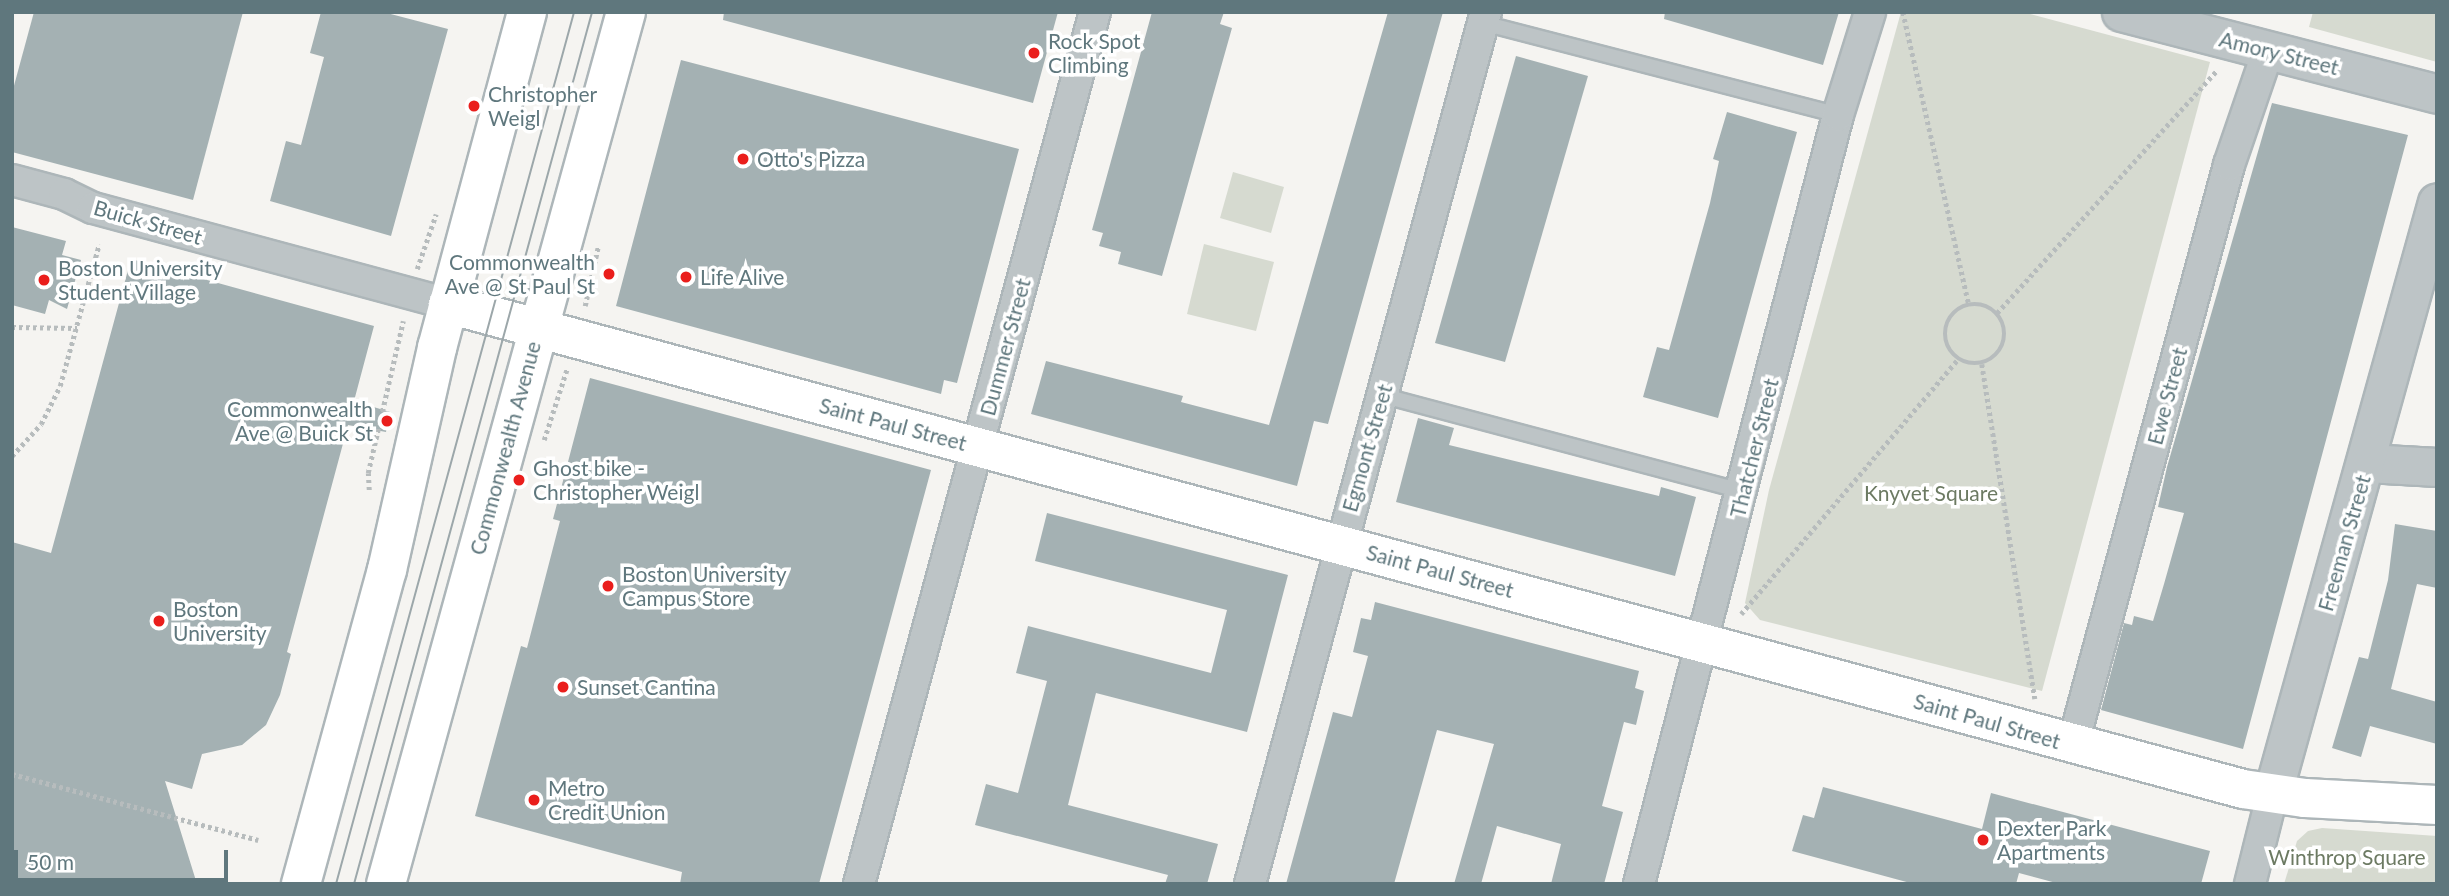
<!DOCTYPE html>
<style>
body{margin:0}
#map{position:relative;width:2449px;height:896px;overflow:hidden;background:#f5f4f1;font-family:Lato,sans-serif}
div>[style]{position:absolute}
.green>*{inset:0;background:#d6dad0}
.building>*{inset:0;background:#a4b1b3}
.path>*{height:4.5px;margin-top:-2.25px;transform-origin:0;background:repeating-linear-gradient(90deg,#b7bcbd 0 3.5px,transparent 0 7px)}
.path>.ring{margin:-2.25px;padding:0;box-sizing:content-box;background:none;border:4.5px solid #b7bcbd;border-radius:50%}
.roads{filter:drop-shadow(2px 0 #adb6b9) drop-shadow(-2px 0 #adb6b9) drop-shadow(0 2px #adb6b9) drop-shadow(0 -2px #adb6b9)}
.service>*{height:14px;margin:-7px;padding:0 7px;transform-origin:7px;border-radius:7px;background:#bdc4c6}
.minor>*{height:30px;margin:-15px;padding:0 15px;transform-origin:15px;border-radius:15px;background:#bdc4c6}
.tertiary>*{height:37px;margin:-18.5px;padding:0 18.5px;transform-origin:18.5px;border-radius:18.5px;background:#bdc4c6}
.secondary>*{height:38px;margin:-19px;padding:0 19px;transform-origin:19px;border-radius:19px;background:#fff}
.primary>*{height:38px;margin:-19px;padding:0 19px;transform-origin:19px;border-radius:19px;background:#fff}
.tram>*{height:2px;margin:-1px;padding:0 1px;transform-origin:1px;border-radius:1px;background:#9ca7aa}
.dots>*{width:19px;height:19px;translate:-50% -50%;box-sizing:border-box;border:4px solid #fff;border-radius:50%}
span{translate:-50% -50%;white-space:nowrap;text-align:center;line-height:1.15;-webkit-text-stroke:7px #fff;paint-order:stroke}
.poi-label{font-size:21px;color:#5f777d}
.left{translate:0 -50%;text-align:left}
.right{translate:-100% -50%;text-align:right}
.street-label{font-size:21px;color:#5f777d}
.park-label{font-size:21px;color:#6c7a62}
.frame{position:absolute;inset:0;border:14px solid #5f777d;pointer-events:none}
.scale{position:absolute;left:14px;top:850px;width:214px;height:32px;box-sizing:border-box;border:4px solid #5f777d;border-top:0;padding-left:9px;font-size:21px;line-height:24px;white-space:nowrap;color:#5f777d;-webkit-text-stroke:5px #fff;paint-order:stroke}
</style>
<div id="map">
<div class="green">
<div style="clip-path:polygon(1901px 12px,2023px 12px,2210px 62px,2042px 691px,1760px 620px,1745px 603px,1769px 490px)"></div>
<div style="clip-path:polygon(2313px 12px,2437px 12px,2437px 62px,2309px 27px)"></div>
<div style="clip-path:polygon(1233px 172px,1284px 187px,1271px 233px,1220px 218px)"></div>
<div style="clip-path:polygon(1204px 244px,1274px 262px,1256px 331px,1187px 314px)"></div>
<div style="clip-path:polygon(2322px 828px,2437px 836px,2437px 884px,2284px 884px,2297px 841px,2308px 831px)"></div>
</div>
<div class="building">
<div style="clip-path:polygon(34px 12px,243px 12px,193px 200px,12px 152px,12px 93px)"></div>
<div style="clip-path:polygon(321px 12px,383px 12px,448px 29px,391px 236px,270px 201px,286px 141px,301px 145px,324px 57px,310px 53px)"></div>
<div style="clip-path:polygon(724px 12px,1058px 12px,1033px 103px,723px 20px)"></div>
<div style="clip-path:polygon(1152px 12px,1224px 12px,1220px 24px,1232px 28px,1162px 276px,1118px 264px,1121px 252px,1099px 246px,1103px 233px,1092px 230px)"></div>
<div style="clip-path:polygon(1388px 12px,1443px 12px,1328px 424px,1314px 421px,1297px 486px,1031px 414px,1046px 361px,1183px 396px,1181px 402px,1269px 425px)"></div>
<div style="clip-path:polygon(1665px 12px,1839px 12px,1823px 65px,1664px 19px)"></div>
<div style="clip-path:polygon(1516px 56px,1588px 76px,1505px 362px,1435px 343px)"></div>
<div style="clip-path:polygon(681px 60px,1019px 149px,957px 383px,944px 380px,941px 394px,616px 306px)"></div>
<div style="clip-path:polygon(2272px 103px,2408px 135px,2243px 749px,2101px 710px,2124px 623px,2132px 625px,2134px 616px,2153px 621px,2164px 584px,2184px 513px,2158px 507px,2167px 467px)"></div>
<div style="clip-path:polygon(1727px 112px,1797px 132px,1718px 418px,1643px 397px,1657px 347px,1669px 350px,1710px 203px,1719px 161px,1713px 159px)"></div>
<div style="clip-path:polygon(12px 227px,66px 241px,62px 255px,81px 260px,67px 309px,49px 300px,45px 314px,12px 305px)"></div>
<div style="clip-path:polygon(131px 259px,374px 326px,354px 401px,390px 412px,386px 432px,348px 425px,287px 652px,291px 654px,280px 695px,266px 725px,242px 745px,202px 754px,192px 789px,165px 781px,197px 884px,12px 884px,12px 542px,51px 553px)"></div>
<div style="clip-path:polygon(590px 378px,931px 470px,819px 884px,680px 884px,682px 872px,475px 816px,521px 646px,527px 648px,560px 521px,553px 519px)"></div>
<div style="clip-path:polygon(1418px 418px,1454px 428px,1449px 445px,1659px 496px,1661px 487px,1696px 497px,1675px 576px,1396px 502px)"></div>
<div style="clip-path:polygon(1047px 513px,1288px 575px,1247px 732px,1096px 693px,1068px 805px,1218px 844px,1207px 884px,1165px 884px,1168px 875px,975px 825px,986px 784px,1018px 793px,1047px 681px,1016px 673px,1028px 626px,1211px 673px,1227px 610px,1035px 561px)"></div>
<div style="clip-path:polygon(2395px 524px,2437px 531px,2437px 588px,2417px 584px,2391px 689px,2437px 702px,2437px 744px,2370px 726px,2361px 757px,2332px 748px,2359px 657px,2368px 659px,2388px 580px)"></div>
<div style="clip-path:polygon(1375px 602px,1639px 671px,1635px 688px,1644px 691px,1636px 725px,1624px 722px,1602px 806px,1623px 812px,1604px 884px,1551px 884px,1561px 844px,1497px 826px,1481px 884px,1454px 884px,1494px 744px,1437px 730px,1394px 884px,1286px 884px,1333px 712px,1352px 717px,1368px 656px,1353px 652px,1361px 618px,1371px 620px)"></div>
<div style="clip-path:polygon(1823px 787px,1982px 829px,1991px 793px,2210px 851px,2201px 884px,2060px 884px,2019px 873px,2016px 884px,1914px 884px,1792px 851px,1803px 815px,1814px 818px)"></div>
</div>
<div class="path">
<div style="left:1903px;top:12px;width:300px;rotate:77.3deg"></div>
<div style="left:417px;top:269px;width:58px;rotate:-70.9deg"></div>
<div class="ring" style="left:1945px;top:304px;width:55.5px;height:55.5px"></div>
<div style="left:585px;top:306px;width:60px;rotate:-77.6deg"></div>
<div style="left:1997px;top:313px;width:328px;rotate:-47.8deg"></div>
<div style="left:12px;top:327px;width:65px;rotate:0.9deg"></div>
<div style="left:1982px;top:364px;width:339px;rotate:81deg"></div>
<div style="left:544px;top:440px;width:75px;rotate:-72.1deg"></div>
<div style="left:12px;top:456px;width:43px;rotate:-47.8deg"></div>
<div style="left:41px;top:424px;width:42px;rotate:-63.4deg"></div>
<div style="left:60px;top:386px;width:147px;rotate:-74.6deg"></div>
<div style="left:369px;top:490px;width:17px;rotate:-93deg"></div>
<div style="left:368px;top:473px;width:156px;rotate:-77deg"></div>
<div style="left:1741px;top:614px;width:335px;rotate:-49.6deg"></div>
<div style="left:12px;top:774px;width:255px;rotate:15deg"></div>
</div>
<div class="roads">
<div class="service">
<div style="left:1483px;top:23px;width:367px;rotate:14.5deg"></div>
<div style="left:1381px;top:395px;width:374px;rotate:14.9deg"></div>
</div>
<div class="minor">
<div style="left:12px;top:180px;width:54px;rotate:15.1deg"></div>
<div style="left:64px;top:194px;width:32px;rotate:26deg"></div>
<div style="left:93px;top:208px;width:368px;rotate:15.1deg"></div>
<div style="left:2073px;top:744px;width:600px;rotate:-74.92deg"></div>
<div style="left:2229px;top:165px;width:120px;rotate:-71.1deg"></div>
<div style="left:859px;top:884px;width:903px;rotate:-74.86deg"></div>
<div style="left:1250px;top:884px;width:903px;rotate:-74.86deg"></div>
<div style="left:1639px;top:884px;width:794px;rotate:-75.49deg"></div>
<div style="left:1838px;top:115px;width:108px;rotate:-72.7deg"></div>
<div style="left:2250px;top:884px;width:95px;rotate:-76deg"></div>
</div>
<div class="tertiary">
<div style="left:2121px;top:12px;width:326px;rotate:14.5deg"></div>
<div style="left:2367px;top:463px;width:70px;rotate:3.3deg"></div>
<div style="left:2273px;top:792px;width:612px;rotate:-74.47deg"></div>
</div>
<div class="secondary">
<div style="left:448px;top:304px;width:1859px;rotate:15.12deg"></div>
<div style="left:2243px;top:789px;width:63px;rotate:8.3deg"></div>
<div style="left:2305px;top:798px;width:132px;rotate:3deg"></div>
</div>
<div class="primary">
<div style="left:301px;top:884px;width:326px;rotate:-74.7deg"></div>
<div style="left:387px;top:570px;width:228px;rotate:-77.3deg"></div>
<div style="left:437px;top:348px;width:348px;rotate:-75deg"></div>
<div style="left:386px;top:884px;width:904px;rotate:-74.61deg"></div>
</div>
</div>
<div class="tram">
<div style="left:336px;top:884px;width:904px;rotate:-74.73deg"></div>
<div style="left:354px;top:884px;width:904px;rotate:-74.73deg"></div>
</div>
<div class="dots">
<div style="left:1034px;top:53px;background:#ea1e1c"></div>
<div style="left:474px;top:106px;background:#ea1e1c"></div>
<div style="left:743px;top:159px;background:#ea1e1c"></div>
<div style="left:609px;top:274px;background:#ea1e1c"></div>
<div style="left:686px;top:277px;background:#ea1e1c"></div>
<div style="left:44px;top:280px;background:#ea1e1c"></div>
<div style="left:387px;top:421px;background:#ea1e1c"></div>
<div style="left:519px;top:480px;background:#ea1e1c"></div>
<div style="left:608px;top:586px;background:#ea1e1c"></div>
<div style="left:159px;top:621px;background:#ea1e1c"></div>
<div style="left:563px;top:687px;background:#ea1e1c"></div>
<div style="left:534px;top:800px;background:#ea1e1c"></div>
<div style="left:1983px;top:840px;background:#ea1e1c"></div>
</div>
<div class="poi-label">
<span class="left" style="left:1048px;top:53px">Rock Spot<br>Climbing</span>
<span class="left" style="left:488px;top:106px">Christopher<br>Weigl</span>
<span class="left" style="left:757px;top:159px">Otto's Pizza</span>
<span class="right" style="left:595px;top:274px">Commonwealth<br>Ave @ St Paul St</span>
<span class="left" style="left:58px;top:280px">Boston University<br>Student Village</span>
<span class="left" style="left:700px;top:277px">Life Alive</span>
<span class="right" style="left:373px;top:421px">Commonwealth<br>Ave @ Buick St</span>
<span class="left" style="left:533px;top:480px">Ghost bike -<br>Christopher Weigl</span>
<span class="left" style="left:622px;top:586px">Boston University<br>Campus Store</span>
<span class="left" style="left:173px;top:621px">Boston<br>University</span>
<span class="left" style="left:577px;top:687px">Sunset Cantina</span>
<span class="left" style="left:548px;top:800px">Metro<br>Credit Union</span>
<span class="left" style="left:1997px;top:840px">Dexter Park<br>Apartments</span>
</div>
<div class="street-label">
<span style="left:2279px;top:53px;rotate:14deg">Amory Street</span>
<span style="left:148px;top:222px;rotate:16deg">Buick Street</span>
<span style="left:1005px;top:347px;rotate:-75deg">Dummer Street</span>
<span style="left:2167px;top:396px;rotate:-75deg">Ewe Street</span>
<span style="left:893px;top:424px;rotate:15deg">Saint Paul Street</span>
<span style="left:505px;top:448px;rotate:-75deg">Commonwealth Avenue</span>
<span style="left:1367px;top:448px;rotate:-74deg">Egmont Street</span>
<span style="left:1754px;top:448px;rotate:-76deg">Thatcher Street</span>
<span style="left:2344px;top:543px;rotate:-74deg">Freeman Street</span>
<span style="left:1440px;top:571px;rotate:15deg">Saint Paul Street</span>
<span style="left:1987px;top:721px;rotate:16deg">Saint Paul Street</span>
</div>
<div class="park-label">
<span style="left:1931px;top:493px">Knyvet Square</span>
<span style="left:2347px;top:857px">Winthrop Square</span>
</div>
<div class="frame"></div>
<div class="scale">50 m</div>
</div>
